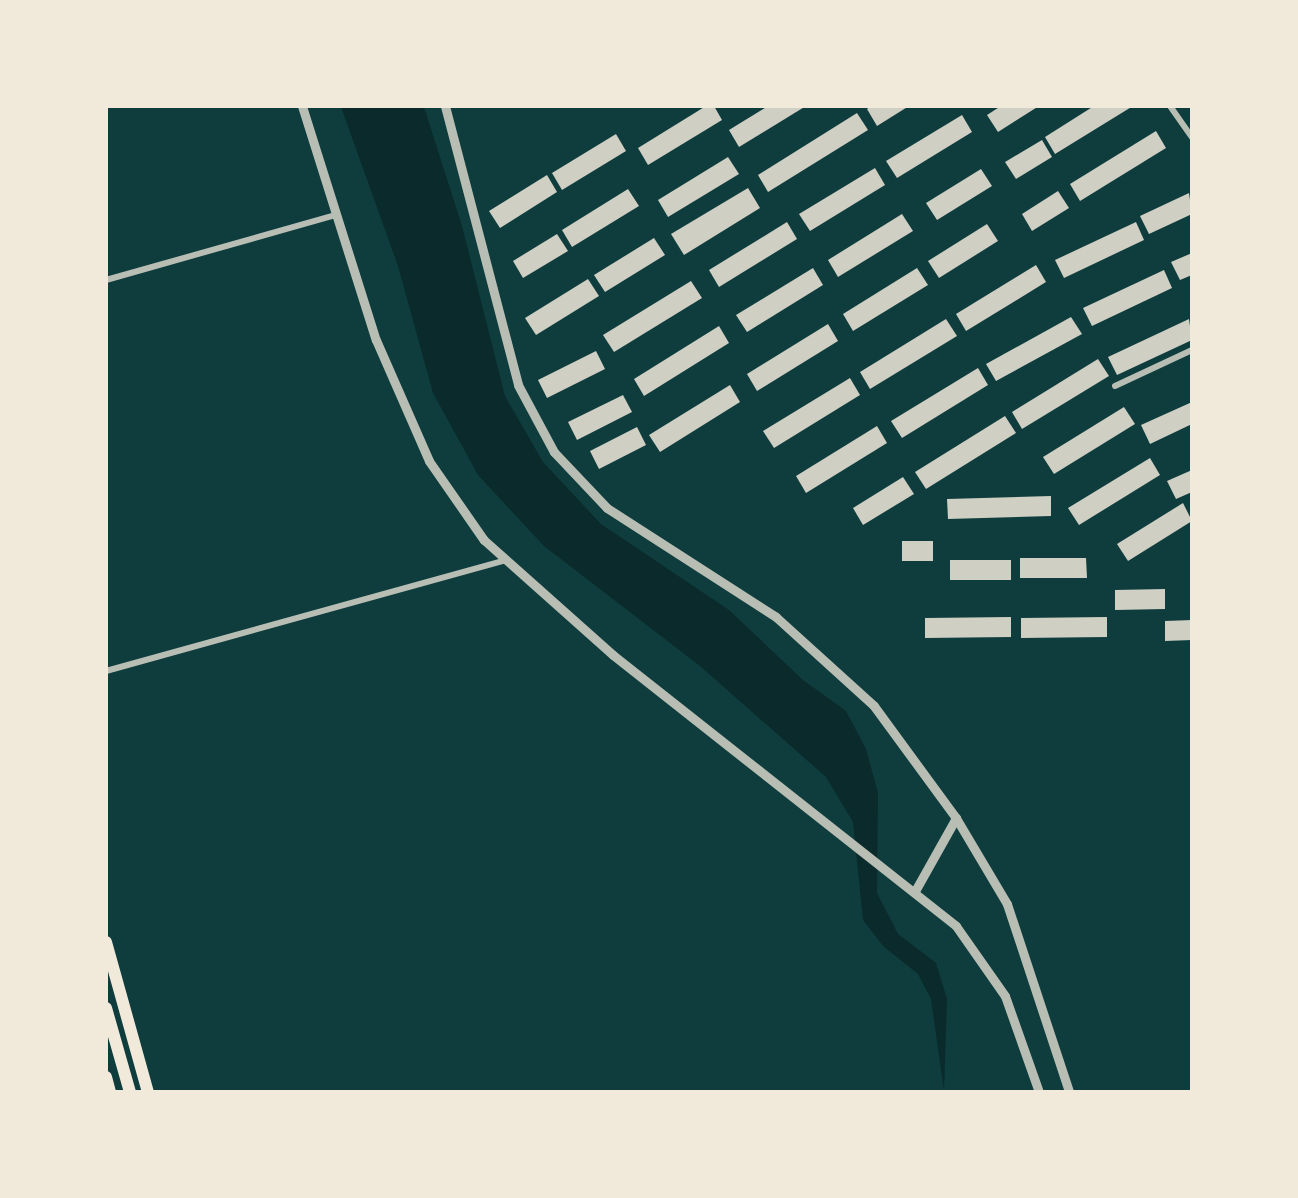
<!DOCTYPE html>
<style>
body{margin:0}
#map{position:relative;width:1298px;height:1198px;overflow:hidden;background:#0f3d3e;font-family:Helvetica,sans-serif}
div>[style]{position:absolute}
.water>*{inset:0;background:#0a2a2b}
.building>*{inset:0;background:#cfcfc3}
.minor>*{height:6px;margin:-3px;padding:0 3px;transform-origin:3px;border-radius:3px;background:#b8beb3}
.tertiary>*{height:9px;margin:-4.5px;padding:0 4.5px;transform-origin:4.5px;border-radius:4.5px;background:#b8beb3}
.primary>*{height:12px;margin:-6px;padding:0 6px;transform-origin:6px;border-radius:6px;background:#f1e9da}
span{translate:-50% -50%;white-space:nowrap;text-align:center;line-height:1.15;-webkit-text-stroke:5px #f1e9da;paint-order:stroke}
.frame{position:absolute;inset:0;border:108px solid #f1e9da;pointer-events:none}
</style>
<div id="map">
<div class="water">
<div style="clip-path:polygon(341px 107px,424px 107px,462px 226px,505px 396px,543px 462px,601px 524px,729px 610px,803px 680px,846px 711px,866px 749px,878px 793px,877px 893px,898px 934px,936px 963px,947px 999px,944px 1091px,931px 999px,918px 974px,883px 946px,863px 920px,853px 822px,826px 777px,700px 666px,544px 546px,478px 475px,433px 393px,398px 266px)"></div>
</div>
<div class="building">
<div style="clip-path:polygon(706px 106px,714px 106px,722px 120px,648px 165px,638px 148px)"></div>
<div style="clip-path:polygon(768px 106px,806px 106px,739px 147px,729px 130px)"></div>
<div style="clip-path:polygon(871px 106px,909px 106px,877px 126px,867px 109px)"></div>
<div style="clip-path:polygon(1001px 106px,1039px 106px,998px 132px,987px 115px)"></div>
<div style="clip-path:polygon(1094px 106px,1133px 106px,1055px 154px,1045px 137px)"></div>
<div style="clip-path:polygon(857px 113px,868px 130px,768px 192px,758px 175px)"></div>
<div style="clip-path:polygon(962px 115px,972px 132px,897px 178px,886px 161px)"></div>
<div style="clip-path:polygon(1156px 131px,1166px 148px,1080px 201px,1070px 184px)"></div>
<div style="clip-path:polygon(616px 134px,626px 151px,562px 190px,552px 173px)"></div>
<div style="clip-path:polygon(1042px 140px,1052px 157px,1016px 179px,1005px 162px)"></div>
<div style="clip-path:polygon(728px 157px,739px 174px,668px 217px,658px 200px)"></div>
<div style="clip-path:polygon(875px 168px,885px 185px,810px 231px,799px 214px)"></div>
<div style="clip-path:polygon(981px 169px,992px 186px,937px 220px,926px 203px)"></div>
<div style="clip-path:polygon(547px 175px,557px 192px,500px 228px,489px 211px)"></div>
<div style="clip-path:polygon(748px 188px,760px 208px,684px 255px,671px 234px)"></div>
<div style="clip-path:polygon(628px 189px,639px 206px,572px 247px,562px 230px)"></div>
<div style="clip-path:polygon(1058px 191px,1069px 208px,1032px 231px,1022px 214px)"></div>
<div style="clip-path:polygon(1189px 193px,1192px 214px,1149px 234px,1140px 216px)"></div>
<div style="clip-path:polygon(902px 214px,913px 231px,838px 277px,828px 260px)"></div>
<div style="clip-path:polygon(787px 222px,797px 239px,719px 287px,709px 270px)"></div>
<div style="clip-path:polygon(1136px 222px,1144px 240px,1064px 278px,1055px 260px)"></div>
<div style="clip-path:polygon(987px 224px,998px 241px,939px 278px,928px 261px)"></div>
<div style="clip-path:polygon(557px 234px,568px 251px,523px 278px,513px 261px)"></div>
<div style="clip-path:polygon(654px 238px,665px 255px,605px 292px,594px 275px)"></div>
<div style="clip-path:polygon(1192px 253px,1192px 275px,1180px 280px,1171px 262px)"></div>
<div style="clip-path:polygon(1036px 265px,1046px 282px,966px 331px,956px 314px)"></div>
<div style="clip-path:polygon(813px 268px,823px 285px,747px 332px,736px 315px)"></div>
<div style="clip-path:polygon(917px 268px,928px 285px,853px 331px,843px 314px)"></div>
<div style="clip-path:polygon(1164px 270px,1172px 288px,1092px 326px,1083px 308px)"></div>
<div style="clip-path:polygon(588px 279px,599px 296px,536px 335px,525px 318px)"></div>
<div style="clip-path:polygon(691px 281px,702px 298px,614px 352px,603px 335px)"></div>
<div style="clip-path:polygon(1071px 317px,1082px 334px,996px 381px,986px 364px)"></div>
<div style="clip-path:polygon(946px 319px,957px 336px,870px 389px,860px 372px)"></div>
<div style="clip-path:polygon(1189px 319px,1192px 340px,1117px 375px,1108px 357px)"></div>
<div style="clip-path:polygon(828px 324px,838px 341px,757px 391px,747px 374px)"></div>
<div style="clip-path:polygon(719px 326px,729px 343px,644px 396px,634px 379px)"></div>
<div style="clip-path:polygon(596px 351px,605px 369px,547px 398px,538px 380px)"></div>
<div style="clip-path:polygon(1098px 359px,1109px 376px,1022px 429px,1012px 412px)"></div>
<div style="clip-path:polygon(978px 368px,988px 385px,902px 438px,891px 421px)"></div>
<div style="clip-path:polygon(850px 378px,860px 395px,774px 448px,763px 431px)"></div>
<div style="clip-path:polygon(730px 385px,740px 402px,660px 452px,649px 435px)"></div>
<div style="clip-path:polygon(623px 395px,632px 412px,577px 440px,568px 422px)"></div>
<div style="clip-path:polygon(1192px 402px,1192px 424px,1150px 444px,1141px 425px)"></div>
<div style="clip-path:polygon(1124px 407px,1135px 424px,1054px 474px,1043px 457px)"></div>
<div style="clip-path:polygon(1005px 416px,1016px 433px,926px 489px,915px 472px)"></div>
<div style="clip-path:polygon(877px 426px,887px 443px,806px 493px,796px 476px)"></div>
<div style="clip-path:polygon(637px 427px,646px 445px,599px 469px,590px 451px)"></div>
<div style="clip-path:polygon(1150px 458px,1160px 475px,1079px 525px,1068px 508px)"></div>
<div style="clip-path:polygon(1192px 470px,1192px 492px,1176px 499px,1167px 481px)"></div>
<div style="clip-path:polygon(903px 477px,914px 494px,863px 525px,853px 508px)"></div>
<div style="clip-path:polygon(1051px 496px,1051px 516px,948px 519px,947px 499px)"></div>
<div style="clip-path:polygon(1183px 503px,1192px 521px,1128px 561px,1117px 544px)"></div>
<div style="clip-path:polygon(902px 541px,933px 541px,933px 561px,902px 561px)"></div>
<div style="clip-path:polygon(1020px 558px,1086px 558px,1087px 578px,1020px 578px)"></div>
<div style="clip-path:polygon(950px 560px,1011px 560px,1011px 580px,950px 580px)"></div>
<div style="clip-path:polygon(1165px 589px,1165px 609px,1115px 610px,1115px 590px)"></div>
<div style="clip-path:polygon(1011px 617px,1011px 637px,925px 638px,925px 618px)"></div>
<div style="clip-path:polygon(1107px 617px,1107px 637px,1021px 638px,1021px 618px)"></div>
<div style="clip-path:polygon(1192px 620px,1192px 640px,1165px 641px,1165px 621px)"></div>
</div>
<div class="minor">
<div style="left:1170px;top:106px;width:38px;rotate:55deg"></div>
<div style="left:106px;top:280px;width:239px;rotate:-15.8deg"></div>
<div style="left:1115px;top:386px;width:85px;rotate:-25.1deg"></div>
<div style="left:106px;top:671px;width:415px;rotate:-15.5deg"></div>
</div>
<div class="tertiary">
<div style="left:302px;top:106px;width:245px;rotate:72.5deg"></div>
<div style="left:376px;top:340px;width:132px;rotate:66.3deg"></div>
<div style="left:429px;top:461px;width:96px;rotate:55.2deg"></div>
<div style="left:484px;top:540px;width:173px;rotate:41.7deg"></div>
<div style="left:613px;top:655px;width:437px;rotate:38.3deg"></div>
<div style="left:956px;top:926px;width:85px;rotate:55deg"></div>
<div style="left:1005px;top:996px;width:102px;rotate:70.5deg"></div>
<div style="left:445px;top:106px;width:288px;rotate:75.3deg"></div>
<div style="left:518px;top:385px;width:76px;rotate:61.8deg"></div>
<div style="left:554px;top:452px;width:77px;rotate:46.6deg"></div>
<div style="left:607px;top:508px;width:201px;rotate:32.8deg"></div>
<div style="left:776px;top:617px;width:132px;rotate:42.2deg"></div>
<div style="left:874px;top:706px;width:139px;rotate:53.8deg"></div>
<div style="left:956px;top:818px;width:100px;rotate:59.3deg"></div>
<div style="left:1007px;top:904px;width:198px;rotate:71.7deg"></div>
<div style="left:915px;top:891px;width:84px;rotate:-60.7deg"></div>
</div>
<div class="primary">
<div style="left:106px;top:942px;width:156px;rotate:74.4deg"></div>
<div style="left:106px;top:1008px;width:87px;rotate:74.1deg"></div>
<div style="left:106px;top:1077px;width:16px;rotate:75deg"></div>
</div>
<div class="frame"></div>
</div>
